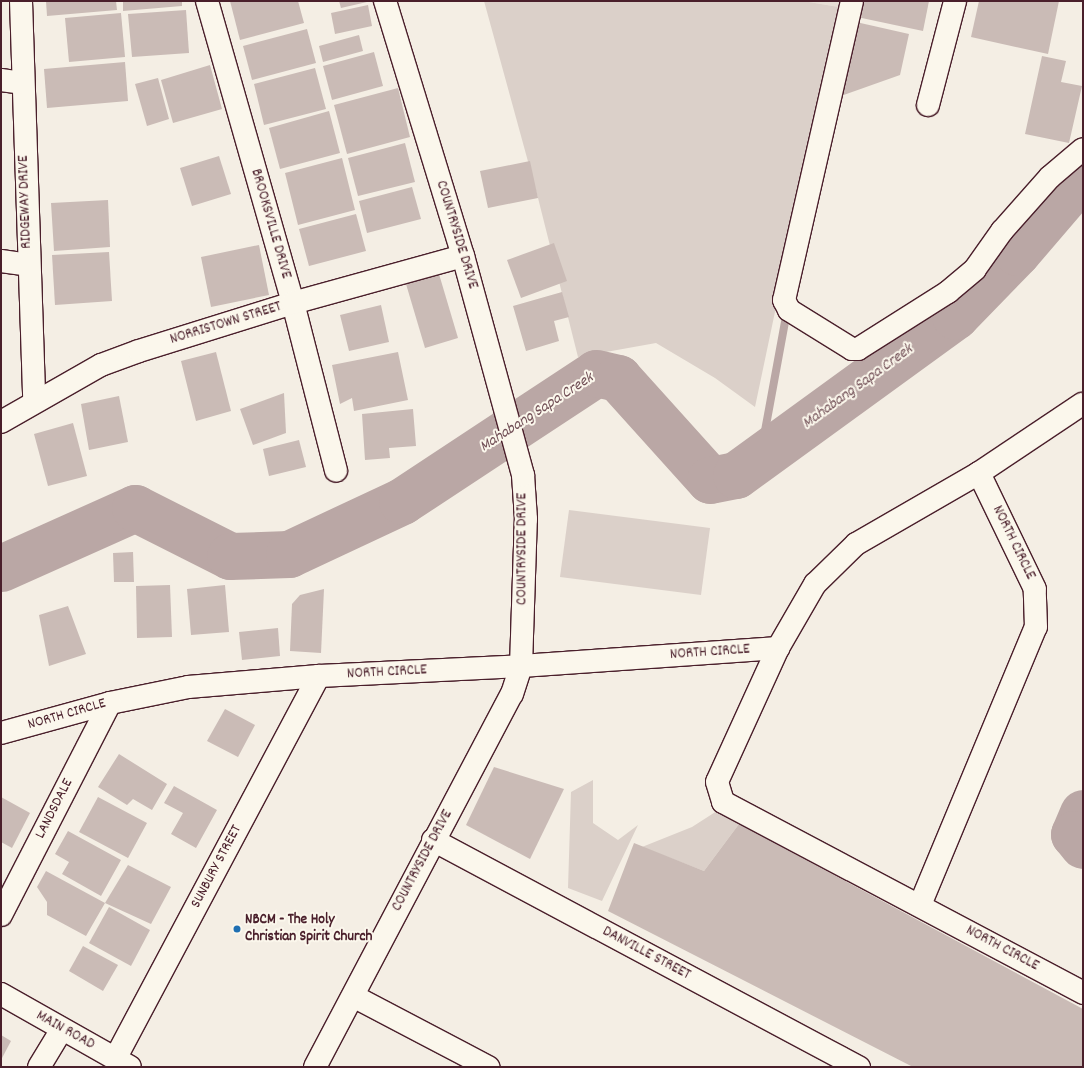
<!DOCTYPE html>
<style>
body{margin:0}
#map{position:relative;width:1084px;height:1068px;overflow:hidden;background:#f4eee4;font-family:Dekko,sans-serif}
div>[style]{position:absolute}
.built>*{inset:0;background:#e7dfd6}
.green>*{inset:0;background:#dbd0c9}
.stream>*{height:8px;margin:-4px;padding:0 4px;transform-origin:4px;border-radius:4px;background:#baa7a5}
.river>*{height:47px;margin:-23.5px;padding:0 23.5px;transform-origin:23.5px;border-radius:23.5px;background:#baa7a5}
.building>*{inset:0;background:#cabbb6}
.roads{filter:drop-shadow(1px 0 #4a1f2b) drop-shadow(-1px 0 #4a1f2b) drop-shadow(0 1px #4a1f2b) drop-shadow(0 -1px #4a1f2b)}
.minor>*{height:22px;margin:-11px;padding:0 11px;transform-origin:11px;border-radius:11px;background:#fbf7ec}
.dots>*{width:11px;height:11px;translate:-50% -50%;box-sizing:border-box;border:2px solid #fbf7ec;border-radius:50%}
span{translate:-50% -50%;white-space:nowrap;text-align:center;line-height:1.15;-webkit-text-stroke:4px #fbf7ec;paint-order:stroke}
.street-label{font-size:15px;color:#4a1f2b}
.poi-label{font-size:15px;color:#4a1f2b;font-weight:700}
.left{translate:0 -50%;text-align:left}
.water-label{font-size:16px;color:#714f56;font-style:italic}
.frame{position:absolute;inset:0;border:2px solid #4a1f2b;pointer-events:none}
</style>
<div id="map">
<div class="built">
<div style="clip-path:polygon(803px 1px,840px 1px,839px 7px)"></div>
</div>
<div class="green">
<div style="clip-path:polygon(484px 1px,803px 1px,839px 7px,755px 407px,715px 378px,656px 343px,578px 357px,538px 198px)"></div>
<div style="clip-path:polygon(569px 510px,710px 528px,701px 595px,560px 577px)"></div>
<div style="clip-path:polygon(593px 780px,593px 823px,618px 840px,638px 825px,602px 901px,568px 888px,571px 792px)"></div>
<div style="clip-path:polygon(720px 809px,739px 824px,704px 871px,642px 847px,692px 827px)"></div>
</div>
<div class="stream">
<div style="left:760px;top:458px;width:149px;rotate:-79.6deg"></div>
</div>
<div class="river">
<div style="left:1px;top:568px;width:147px;rotate:-24.1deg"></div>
<div style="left:135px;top:508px;width:106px;rotate:26.8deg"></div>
<div style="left:230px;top:556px;width:59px;rotate:-1.9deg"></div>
<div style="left:289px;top:554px;width:125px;rotate:-25.1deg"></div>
<div style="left:402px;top:501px;width:232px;rotate:-33.4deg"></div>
<div style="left:596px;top:373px;width:23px;rotate:13deg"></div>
<div style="left:618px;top:378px;width:137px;rotate:48deg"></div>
<div style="left:710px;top:480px;width:26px;rotate:-11deg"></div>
<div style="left:736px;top:475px;width:271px;rotate:-36deg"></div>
<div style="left:955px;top:316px;width:89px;rotate:-45.9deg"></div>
<div style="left:1017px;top:252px;width:101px;rotate:-49.4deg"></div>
<div style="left:1083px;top:813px;width:23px;rotate:113deg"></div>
<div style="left:1074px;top:834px;width:14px;rotate:51deg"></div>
</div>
<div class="building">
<div style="clip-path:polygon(46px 1px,116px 1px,117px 10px,47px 16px)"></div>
<div style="clip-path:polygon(123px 1px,182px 1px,182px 6px,123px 11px)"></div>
<div style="clip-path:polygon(230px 1px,298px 1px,304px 23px,240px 40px)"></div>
<div style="clip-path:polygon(339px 1px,367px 1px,367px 2px,341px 8px)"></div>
<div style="clip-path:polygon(861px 1px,929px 1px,923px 31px,857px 17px)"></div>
<div style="clip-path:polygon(979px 1px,1059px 1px,1048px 54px,971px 37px)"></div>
<div style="clip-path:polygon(368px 5px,372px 26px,335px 34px,331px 13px)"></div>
<div style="clip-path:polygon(186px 10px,189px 53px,132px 57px,128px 14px)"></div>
<div style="clip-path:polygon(121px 13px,125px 57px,69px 62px,65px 18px)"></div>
<div style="clip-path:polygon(856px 22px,909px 34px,900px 75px,838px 97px)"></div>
<div style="clip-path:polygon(307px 29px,316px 63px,252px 80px,243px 46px)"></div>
<div style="clip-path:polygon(359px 35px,363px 51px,323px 62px,319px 46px)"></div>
<div style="clip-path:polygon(374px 52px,383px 86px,332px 100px,323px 66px)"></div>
<div style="clip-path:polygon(1042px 56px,1066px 61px,1061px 82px,1082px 86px,1069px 143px,1025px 134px)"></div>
<div style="clip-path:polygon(125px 62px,128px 101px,47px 108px,44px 69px)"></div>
<div style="clip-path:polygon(210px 65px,222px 109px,173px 123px,161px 80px)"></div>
<div style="clip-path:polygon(315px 68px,326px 109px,264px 125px,254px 84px)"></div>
<div style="clip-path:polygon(158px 78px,169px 119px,147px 126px,135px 84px)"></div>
<div style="clip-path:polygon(398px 88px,410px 137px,347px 154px,334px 105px)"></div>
<div style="clip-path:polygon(329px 111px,340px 153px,280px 169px,269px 128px)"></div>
<div style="clip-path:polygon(405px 143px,415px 182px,358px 196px,348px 158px)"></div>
<div style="clip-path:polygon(219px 156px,231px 194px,192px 206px,180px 168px)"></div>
<div style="clip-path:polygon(342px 158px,355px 210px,298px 225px,285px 173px)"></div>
<div style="clip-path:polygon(530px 161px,538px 198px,488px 208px,480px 171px)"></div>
<div style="clip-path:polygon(412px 187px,421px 219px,367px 233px,359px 201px)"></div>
<div style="clip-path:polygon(108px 200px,110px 247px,54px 251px,51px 203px)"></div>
<div style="clip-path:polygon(356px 214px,366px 251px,309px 266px,299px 229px)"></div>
<div style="clip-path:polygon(554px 243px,567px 281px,521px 298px,507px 260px)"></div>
<div style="clip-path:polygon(259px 245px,269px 295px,211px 307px,201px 257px)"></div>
<div style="clip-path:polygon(109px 252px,112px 301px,55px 305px,52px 255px)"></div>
<div style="clip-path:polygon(439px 274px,458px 338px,425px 348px,406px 284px)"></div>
<div style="clip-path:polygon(562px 292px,569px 317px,554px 321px,559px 341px,526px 351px,513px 306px)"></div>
<div style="clip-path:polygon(381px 305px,389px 342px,349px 351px,340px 315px)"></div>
<div style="clip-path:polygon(216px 352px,231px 411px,196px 421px,181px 361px)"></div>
<div style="clip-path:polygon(398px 352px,408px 400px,354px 411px,352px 398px,340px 404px,332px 365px)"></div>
<div style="clip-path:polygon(284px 393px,286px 433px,253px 445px,240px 409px)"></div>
<div style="clip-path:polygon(119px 396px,128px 442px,89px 450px,81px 404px)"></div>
<div style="clip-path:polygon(413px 409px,416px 446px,389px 448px,390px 458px,365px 460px,362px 414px)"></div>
<div style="clip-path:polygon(73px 423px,87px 476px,48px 486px,34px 434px)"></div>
<div style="clip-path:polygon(299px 440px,306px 467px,269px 476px,263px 449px)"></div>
<div style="clip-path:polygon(133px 552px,134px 582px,114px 582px,113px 553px)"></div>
<div style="clip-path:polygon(170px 585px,172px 637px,137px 638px,136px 586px)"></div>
<div style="clip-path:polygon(225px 585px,229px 632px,191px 635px,187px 589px)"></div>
<div style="clip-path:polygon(324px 589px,321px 653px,290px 651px,292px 604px,300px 595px)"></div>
<div style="clip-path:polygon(68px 606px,86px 654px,49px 666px,39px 615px)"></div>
<div style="clip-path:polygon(278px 628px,280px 656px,242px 660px,239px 632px)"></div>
<div style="clip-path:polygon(225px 709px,255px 725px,238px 757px,207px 741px)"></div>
<div style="clip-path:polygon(119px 754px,167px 784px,152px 810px,133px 799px,127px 805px,98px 787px)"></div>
<div style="clip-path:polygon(494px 767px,564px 789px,530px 859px,466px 825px)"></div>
<div style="clip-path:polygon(174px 786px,217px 810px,196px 848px,171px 834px,183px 813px,164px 803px)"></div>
<div style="clip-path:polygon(1px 797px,30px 813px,12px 848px,1px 842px)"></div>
<div style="clip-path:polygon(98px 797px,147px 823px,128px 858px,79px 832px)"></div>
<div style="clip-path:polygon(739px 824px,1083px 1009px,1083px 1067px,913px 1067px,608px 911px,634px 843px,704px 871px)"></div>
<div style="clip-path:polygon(68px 831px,121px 860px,101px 896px,62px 874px,69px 862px,55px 854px)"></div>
<div style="clip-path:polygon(128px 865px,171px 887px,151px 924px,105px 903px)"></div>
<div style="clip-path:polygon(46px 871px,105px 903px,86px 936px,47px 915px,47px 902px,37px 887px)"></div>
<div style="clip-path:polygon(109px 907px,150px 930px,131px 966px,89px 943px)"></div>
<div style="clip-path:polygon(83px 946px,118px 965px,103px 991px,69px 971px)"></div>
<div style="clip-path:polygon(1px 1035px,11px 1041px,1px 1060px)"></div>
</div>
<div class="roads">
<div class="minor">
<div style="left:21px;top:1px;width:401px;rotate:88.1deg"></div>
<div style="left:207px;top:1px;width:314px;rotate:74.1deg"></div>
<div style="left:293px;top:303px;width:173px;rotate:75.6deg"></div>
<div style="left:852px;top:1px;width:307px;rotate:102.8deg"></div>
<div style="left:784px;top:300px;width:11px;rotate:63deg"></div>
<div style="left:789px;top:310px;width:74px;rotate:31.8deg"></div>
<div style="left:852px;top:349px;width:6px"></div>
<div style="left:858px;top:349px;width:107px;rotate:-32.3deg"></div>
<div style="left:948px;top:292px;width:35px;rotate:-40deg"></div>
<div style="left:975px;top:269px;width:47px;rotate:-54.6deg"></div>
<div style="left:1002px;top:231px;width:72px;rotate:-48.4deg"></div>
<div style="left:1050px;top:177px;width:43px;rotate:-40.3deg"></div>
<div style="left:1px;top:80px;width:21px;rotate:8deg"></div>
<div style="left:928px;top:105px;width:107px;rotate:-75.4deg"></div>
<div style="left:1px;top:261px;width:28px;rotate:8deg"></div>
<div style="left:1082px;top:404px;width:124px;rotate:146.2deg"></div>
<div style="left:979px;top:473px;width:142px;rotate:150deg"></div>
<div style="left:856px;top:544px;width:57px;rotate:135.7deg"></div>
<div style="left:815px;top:584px;width:74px;rotate:120deg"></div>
<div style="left:778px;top:648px;width:147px;rotate:114.5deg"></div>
<div style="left:717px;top:782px;width:21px;rotate:73deg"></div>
<div style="left:723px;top:802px;width:408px;rotate:27.9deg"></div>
<div style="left:1px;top:422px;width:115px;rotate:-29.7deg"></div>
<div style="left:101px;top:365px;width:40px;rotate:-20.2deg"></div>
<div style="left:139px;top:351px;width:161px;rotate:-17.3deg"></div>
<div style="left:293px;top:303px;width:176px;rotate:-15.5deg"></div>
<div style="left:1px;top:733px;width:113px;rotate:-15.4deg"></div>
<div style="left:110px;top:703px;width:80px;rotate:-11.6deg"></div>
<div style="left:188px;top:687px;width:131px;rotate:-4.8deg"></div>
<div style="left:319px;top:676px;width:202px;rotate:-2.8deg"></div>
<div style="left:521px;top:666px;width:258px;rotate:-4deg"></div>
<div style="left:433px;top:840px;width:483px;rotate:28.1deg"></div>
<div style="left:920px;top:905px;width:301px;rotate:-67.4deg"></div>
<div style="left:1036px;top:627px;width:38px;rotate:-92deg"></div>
<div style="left:1035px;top:589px;width:129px;rotate:-115.8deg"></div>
<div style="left:1px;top:915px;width:238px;rotate:-62.8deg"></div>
<div style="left:1px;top:994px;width:148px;rotate:29.5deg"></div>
<div style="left:353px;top:996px;width:153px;rotate:27.7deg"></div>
<div style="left:115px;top:1059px;width:434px;rotate:-62deg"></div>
<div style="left:39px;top:1067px;width:44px;rotate:-58.8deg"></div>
<div style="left:315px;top:1067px;width:422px;rotate:-62.2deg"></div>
<div style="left:512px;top:694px;width:29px;rotate:-72deg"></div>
<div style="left:521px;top:666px;width:147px;rotate:-88.1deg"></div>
<div style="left:526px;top:519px;width:44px;rotate:-93.9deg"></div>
<div style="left:523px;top:475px;width:227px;rotate:-105.3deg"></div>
<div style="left:463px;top:256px;width:267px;rotate:-107deg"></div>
</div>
</div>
<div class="dots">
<div style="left:237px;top:929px;background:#1f6fb2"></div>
</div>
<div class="street-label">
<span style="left:26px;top:202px;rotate:-92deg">RIDGEWAY DRIVE</span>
<span style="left:270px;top:224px;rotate:74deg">BROOKSVILLE DRIVE</span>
<span style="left:456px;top:235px;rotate:73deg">COUNTRYSIDE DRIVE</span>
<span style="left:226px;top:324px;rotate:-17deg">NORRISTOWN STREET</span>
<span style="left:1013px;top:543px;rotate:64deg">NORTH CIRCLE</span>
<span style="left:523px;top:549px;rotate:-90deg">COUNTRYSIDE DRIVE</span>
<span style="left:710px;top:653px;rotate:-4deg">NORTH CIRCLE</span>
<span style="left:387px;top:673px;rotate:-3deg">NORTH CIRCLE</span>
<span style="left:67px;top:715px;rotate:-16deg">NORTH CIRCLE</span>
<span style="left:55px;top:809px;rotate:-63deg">LANDSDALE</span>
<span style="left:423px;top:861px;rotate:-62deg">COUNTRYSIDE DRIVE</span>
<span style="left:217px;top:867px;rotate:-62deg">SUNBURY STREET</span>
<span style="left:1002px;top:949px;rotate:28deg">NORTH CIRCLE</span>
<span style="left:646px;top:954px;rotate:28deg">DANVILLE STREET</span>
<span style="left:65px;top:1031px;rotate:29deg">MAIN ROAD</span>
</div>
<div class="poi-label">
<span class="left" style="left:245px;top:929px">NBCM - The Holy<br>Christian Spirit Church</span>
</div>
<div class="water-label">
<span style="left:858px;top:387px;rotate:-36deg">Mahabang Sapa Creek</span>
<span style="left:537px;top:413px;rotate:-33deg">Mahabang Sapa Creek</span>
</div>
<div class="frame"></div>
</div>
